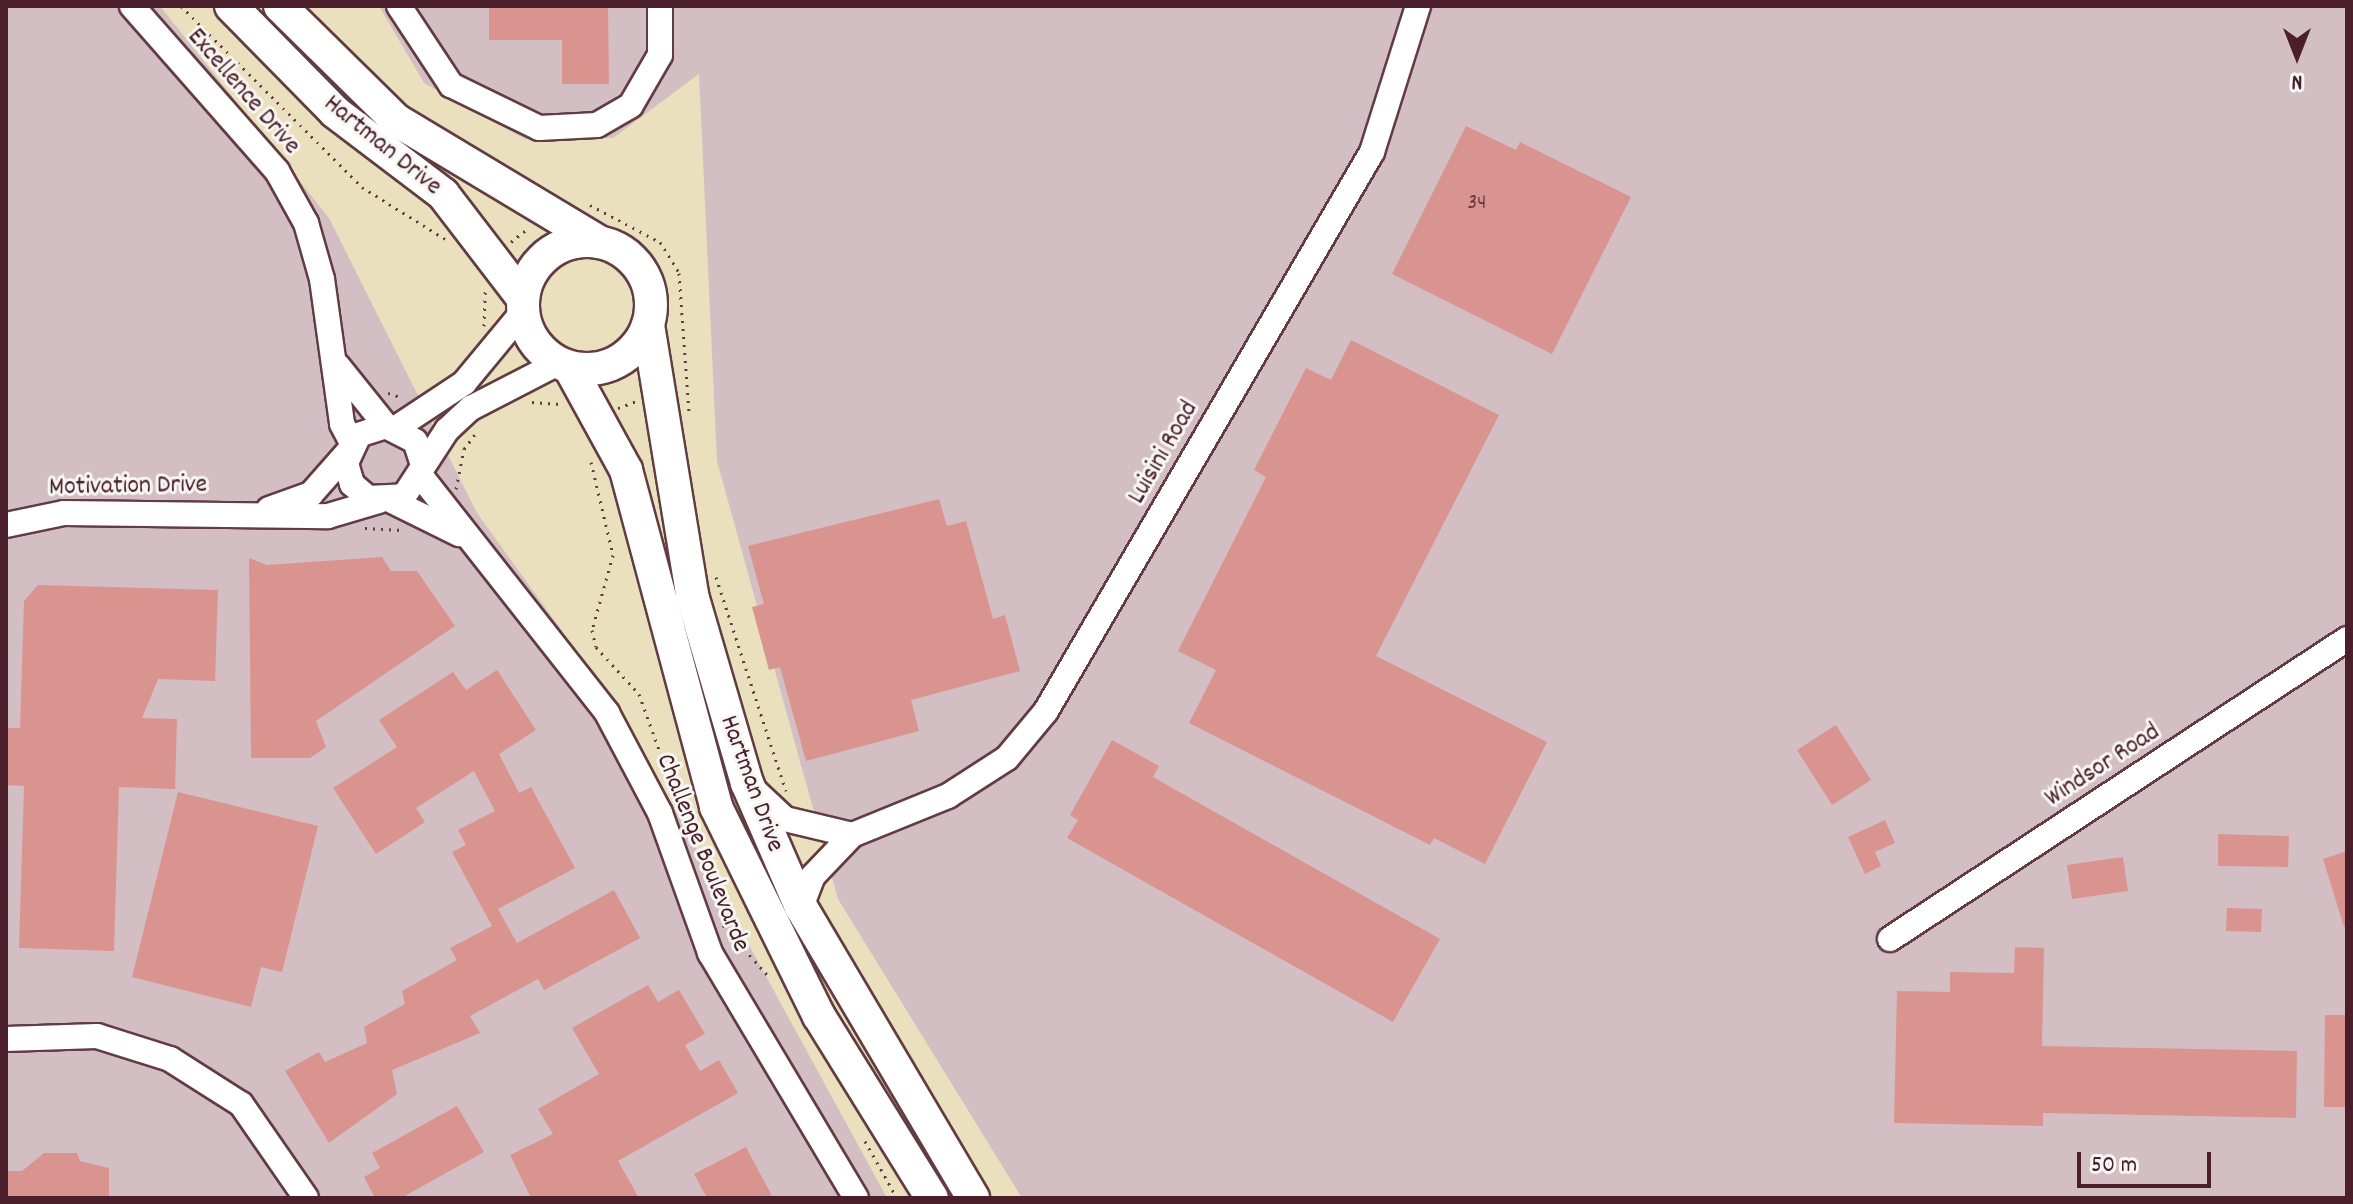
<!DOCTYPE html>
<style>
body{margin:0}
#map{position:relative;width:2353px;height:1204px;overflow:hidden;background:#eae0bd;font-family:Dekko,sans-serif}
div>[style]{position:absolute}
.industrial>*{inset:0;background:#d2bec3}
.building>*{inset:0;background:#da9490}
.path>*{height:3px;margin-top:-1.5px;transform-origin:0;background:repeating-linear-gradient(90deg,#623c41 0 2px,transparent 0 8px)}
.roads{filter:drop-shadow(2px 0 #623c41) drop-shadow(-2px 0 #623c41) drop-shadow(0 2px #623c41) drop-shadow(0 -2px #623c41)}
.minor>*{height:24px;margin:-12px;padding:0 12px;transform-origin:12px;border-radius:12px;background:#fff}
.major>*{height:32px;margin:-16px;padding:0 16px;transform-origin:16px;border-radius:16px;background:#fff}
.major>.ring{margin:-16px;padding:0;box-sizing:content-box;background:none;border:32px solid #fff;border-radius:50%}
span{translate:-50% -50%;white-space:nowrap;text-align:center;line-height:1.15;-webkit-text-stroke:6px #f6f6f2;paint-order:stroke}
.number-label{font-size:22px;color:#6e3c44}
.number-label span{-webkit-text-stroke-width:0}
.street-label{font-size:26px;color:#4a1f2b}
.frame{position:absolute;inset:0;border:8px solid #4a1f2b;pointer-events:none}
.north{position:absolute;left:2257px;top:16px;width:80px;height:80px;-webkit-text-stroke:6px #f6f6f2;paint-order:stroke;rotate:180deg;font-size:22px;font-weight:700;line-height:32px;text-align:center;color:#4a1f2b}
.north::after{content:'';display:block;margin:auto;width:28px;height:36px;background:#4a1f2b;clip-path:polygon(50% 0,100% 100%,50% 72%,0 100%)}
.scale{position:absolute;left:2077px;top:1152px;width:134px;height:36px;box-sizing:border-box;border:4px solid #4a1f2b;border-top:0;padding-left:10px;font-size:24px;line-height:28px;white-space:nowrap;color:#4a1f2b;-webkit-text-stroke:6px #f6f6f2;paint-order:stroke}
</style>
<div id="map">
<div class="industrial">
<div style="clip-path:polygon(6px 6px,160px 6px,329px 218px,477px 513px,626px 720px,887px 1198px,6px 1198px)"></div>
<div style="clip-path:polygon(379px 6px,2347px 6px,2347px 1198px,1022px 1198px,838px 899px,717px 461px,699px 74px,613px 138px,525px 139px,424px 83px)"></div>
</div>
<div class="building">
<div style="clip-path:polygon(489px 6px,608px 6px,609px 84px,562px 84px,562px 40px,489px 40px)"></div>
<div style="clip-path:polygon(1466px 126px,1516px 150px,1520px 142px,1631px 197px,1552px 354px,1392px 274px)"></div>
<div style="clip-path:polygon(1351px 340px,1499px 415px,1376px 656px,1547px 742px,1485px 864px,1434px 838px,1430px 845px,1189px 723px,1216px 670px,1178px 651px,1266px 477px,1254px 470px,1306px 368px,1331px 380px)"></div>
<div style="clip-path:polygon(939px 499px,947px 526px,966px 521px,993px 619px,1005px 615px,1020px 671px,911px 700px,919px 731px,806px 761px,780px 667px,769px 670px,752px 607px,764px 604px,748px 546px)"></div>
<div style="clip-path:polygon(382px 557px,391px 571px,417px 571px,455px 626px,316px 721px,326px 747px,310px 758px,251px 758px,249px 558px,267px 565px)"></div>
<div style="clip-path:polygon(38px 585px,218px 590px,215px 681px,158px 679px,142px 718px,177px 719px,175px 789px,119px 787px,114px 951px,19px 948px,24px 786px,6px 785px,6px 728px,20px 728px,24px 601px)"></div>
<div style="clip-path:polygon(497px 670px,536px 730px,499px 754px,519px 793px,531px 787px,575px 868px,498px 909px,517px 943px,614px 890px,640px 938px,544px 990px,538px 979px,470px 1016px,480px 1033px,392px 1070px,397px 1094px,329px 1143px,285px 1071px,319px 1052px,325px 1062px,367px 1043px,364px 1027px,405px 1004px,402px 991px,457px 960px,450px 948px,492px 926px,452px 852px,466px 845px,458px 830px,495px 811px,474px 771px,416px 808px,425px 822px,376px 854px,333px 788px,397px 747px,379px 720px,453px 672px,466px 690px)"></div>
<div style="clip-path:polygon(1836px 725px,1871px 780px,1832px 805px,1797px 750px)"></div>
<div style="clip-path:polygon(1112px 740px,1159px 766px,1153px 777px,1440px 939px,1393px 1022px,1067px 838px,1078px 820px,1070px 815px)"></div>
<div style="clip-path:polygon(178px 792px,318px 826px,282px 972px,261px 967px,251px 1007px,132px 977px)"></div>
<div style="clip-path:polygon(1885px 820px,1895px 843px,1875px 852px,1881px 866px,1865px 874px,1848px 837px)"></div>
<div style="clip-path:polygon(2218px 834px,2289px 836px,2288px 867px,2218px 866px)"></div>
<div style="clip-path:polygon(2347px 851px,2347px 926px,2344px 927px,2323px 859px)"></div>
<div style="clip-path:polygon(2123px 857px,2128px 891px,2072px 899px,2067px 865px)"></div>
<div style="clip-path:polygon(2227px 908px,2262px 909px,2261px 932px,2226px 931px)"></div>
<div style="clip-path:polygon(2015px 947px,2044px 948px,2042px 1046px,2297px 1051px,2296px 1118px,2043px 1113px,2043px 1126px,1894px 1123px,1897px 991px,1950px 992px,1950px 972px,2014px 973px)"></div>
<div style="clip-path:polygon(648px 985px,658px 1002px,679px 990px,705px 1034px,685px 1045px,700px 1071px,719px 1060px,738px 1093px,618px 1161px,639px 1198px,531px 1198px,510px 1155px,553px 1134px,538px 1109px,599px 1074px,572px 1028px)"></div>
<div style="clip-path:polygon(2325px 1015px,2347px 1015px,2347px 1107px,2324px 1107px)"></div>
<div style="clip-path:polygon(457px 1106px,484px 1152px,401px 1198px,375px 1198px,364px 1177px,380px 1168px,372px 1153px)"></div>
<div style="clip-path:polygon(746px 1147px,773px 1198px,707px 1198px,694px 1174px)"></div>
<div style="clip-path:polygon(44px 1153px,77px 1153px,80px 1161px,109px 1168px,109px 1198px,6px 1198px,6px 1171px,22px 1171px)"></div>
</div>
<div class="path">
<div style="left:181px;top:6px;width:256px;rotate:45deg"></div>
<div style="left:362px;top:187px;width:98px;rotate:32.1deg"></div>
<div style="left:590px;top:205px;width:79px;rotate:27.9deg"></div>
<div style="left:660px;top:242px;width:36px;rotate:58deg"></div>
<div style="left:679px;top:273px;width:139px;rotate:85.9deg"></div>
<div style="left:511px;top:242px;width:21px;rotate:-39deg"></div>
<div style="left:484px;top:326px;width:36px;rotate:-88deg"></div>
<div style="left:388px;top:393px;width:16px;rotate:18deg"></div>
<div style="left:532px;top:402px;width:28px;rotate:4deg"></div>
<div style="left:618px;top:408px;width:20px;rotate:-20deg"></div>
<div style="left:591px;top:462px;width:96px;rotate:76.7deg"></div>
<div style="left:613px;top:555px;width:78px;rotate:105.6deg"></div>
<div style="left:592px;top:630px;width:17px;rotate:77deg"></div>
<div style="left:596px;top:647px;width:64px;rotate:47.5deg"></div>
<div style="left:639px;top:694px;width:104px;rotate:70.3deg"></div>
<div style="left:456px;top:489px;width:41px;rotate:-78.7deg"></div>
<div style="left:464px;top:449px;width:21px;rotate:-53deg"></div>
<div style="left:365px;top:528px;width:37px;rotate:3deg"></div>
<div style="left:716px;top:577px;width:225px;rotate:71.9deg"></div>
<div style="left:723px;top:925px;width:72px;rotate:48.4deg"></div>
<div style="left:865px;top:1141px;width:65px;rotate:60.7deg"></div>
</div>
<div class="roads">
<div class="minor">
<div style="left:132px;top:6px;width:220px;rotate:48.7deg"></div>
<div style="left:277px;top:171px;width:60px;rotate:60.9deg"></div>
<div style="left:306px;top:223px;width:58px;rotate:74.1deg"></div>
<div style="left:322px;top:279px;width:146px;rotate:82.1deg"></div>
<div style="left:342px;top:424px;width:21px;rotate:62deg"></div>
<div style="left:399px;top:6px;width:95px;rotate:56.6deg"></div>
<div style="left:451px;top:85px;width:98px;rotate:26deg"></div>
<div style="left:539px;top:128px;width:58px;rotate:-3deg"></div>
<div style="left:597px;top:125px;width:39px;rotate:-30deg"></div>
<div style="left:631px;top:105px;width:58px;rotate:-59.9deg"></div>
<div style="left:660px;top:55px;width:49px;rotate:-90deg"></div>
<div style="left:338px;top:366px;width:77px;rotate:51.3deg"></div>
<div style="left:396px;top:428px;width:82px;rotate:-33.5deg"></div>
<div style="left:464px;top:383px;width:91px;rotate:-50.4deg"></div>
<div style="left:422px;top:462px;width:22px;rotate:-108deg"></div>
<div style="left:415px;top:441px;width:33px;rotate:-153deg"></div>
<div style="left:386px;top:426px;width:28px;rotate:162deg"></div>
<div style="left:359px;top:435px;width:31px;rotate:115deg"></div>
<div style="left:346px;top:463px;width:22px;rotate:74deg"></div>
<div style="left:352px;top:484px;width:21px;rotate:41deg"></div>
<div style="left:368px;top:498px;width:36px;rotate:-3deg"></div>
<div style="left:404px;top:496px;width:79px;rotate:-56.9deg"></div>
<div style="left:447px;top:430px;width:33px;rotate:-43deg"></div>
<div style="left:471px;top:408px;width:98px;rotate:-27.3deg"></div>
<div style="left:420px;top:475px;width:303px;rotate:51.8deg"></div>
<div style="left:607px;top:713px;width:113px;rotate:62.1deg"></div>
<div style="left:660px;top:813px;width:149px;rotate:70.3deg"></div>
<div style="left:710px;top:953px;width:285px;rotate:59.2deg"></div>
<div style="left:392px;top:501px;width:75px;rotate:26.2deg"></div>
<div style="left:269px;top:509px;width:45px;rotate:-19.7deg"></div>
<div style="left:311px;top:494px;width:56px;rotate:-48.6deg"></div>
<div style="left:6px;top:525px;width:59px;rotate:-11.7deg"></div>
<div style="left:64px;top:513px;width:264px;rotate:0.7deg"></div>
<div style="left:328px;top:516px;width:53px;rotate:-16.4deg"></div>
<div style="left:753px;top:789px;width:44px;rotate:43.2deg"></div>
<div style="left:785px;top:819px;width:69px;rotate:13.4deg"></div>
<div style="left:801px;top:907px;width:33px;rotate:-69deg"></div>
<div style="left:813px;top:876px;width:57px;rotate:-46.4deg"></div>
<div style="left:852px;top:835px;width:104px;rotate:-22.1deg"></div>
<div style="left:948px;top:796px;width:70px;rotate:-32.8deg"></div>
<div style="left:1007px;top:758px;width:61px;rotate:-50.3deg"></div>
<div style="left:1046px;top:711px;width:647px;rotate:-59.75deg"></div>
<div style="left:1372px;top:152px;width:153px;rotate:-72.5deg"></div>
<div style="left:1890px;top:939px;width:547px;rotate:-33.28deg"></div>
<div style="left:6px;top:1039px;width:91px;rotate:-1.9deg"></div>
<div style="left:97px;top:1036px;width:77px;rotate:17.5deg"></div>
<div style="left:170px;top:1059px;width:84px;rotate:32.4deg"></div>
<div style="left:241px;top:1104px;width:114px;rotate:55.3deg"></div>
</div>
<div class="major">
<div style="left:231px;top:6px;width:148px;rotate:45.5deg"></div>
<div style="left:335px;top:112px;width:136px;rotate:37.2deg"></div>
<div style="left:443px;top:194px;width:130px;rotate:52.5deg"></div>
<div style="left:280px;top:6px;width:163px;rotate:44.5deg"></div>
<div style="left:396px;top:120px;width:237px;rotate:31deg"></div>
<div class="ring" style="left:523px;top:241px;width:96px;height:96px"></div>
<div style="left:648px;top:325px;width:274px;rotate:80.7deg"></div>
<div style="left:692px;top:595px;width:196px;rotate:73.7deg"></div>
<div style="left:747px;top:783px;width:135px;rotate:66.5deg"></div>
<div style="left:801px;top:907px;width:338px;rotate:59.4deg"></div>
<div style="left:570px;top:368px;width:116px;rotate:61.2deg"></div>
<div style="left:626px;top:470px;width:349px;rotate:75deg"></div>
<div style="left:716px;top:807px;width:233px;rotate:63.8deg"></div>
<div style="left:819px;top:1016px;width:214px;rotate:58.2deg"></div>
</div>
</div>
<div class="number-label">
<span style="left:1477px;top:204px">34</span>
</div>
<div class="street-label">
<span style="left:243px;top:92px;rotate:49deg">Excellence Drive</span>
<span style="left:382px;top:146px;rotate:39deg">Hartman Drive</span>
<span style="left:1164px;top:453px;rotate:-60deg">Luisini Road</span>
<span style="left:128px;top:487px;rotate:-1deg">Motivation Drive</span>
<span style="left:2103px;top:766px;rotate:-33deg">Windsor Road</span>
<span style="left:751px;top:784px;rotate:70deg">Hartman Drive</span>
<span style="left:702px;top:853px;rotate:68deg">Challenge Boulevarde</span>
</div>
<div class="frame"></div>
<div class="north">N</div>
<div class="scale">50 m</div>
</div>
